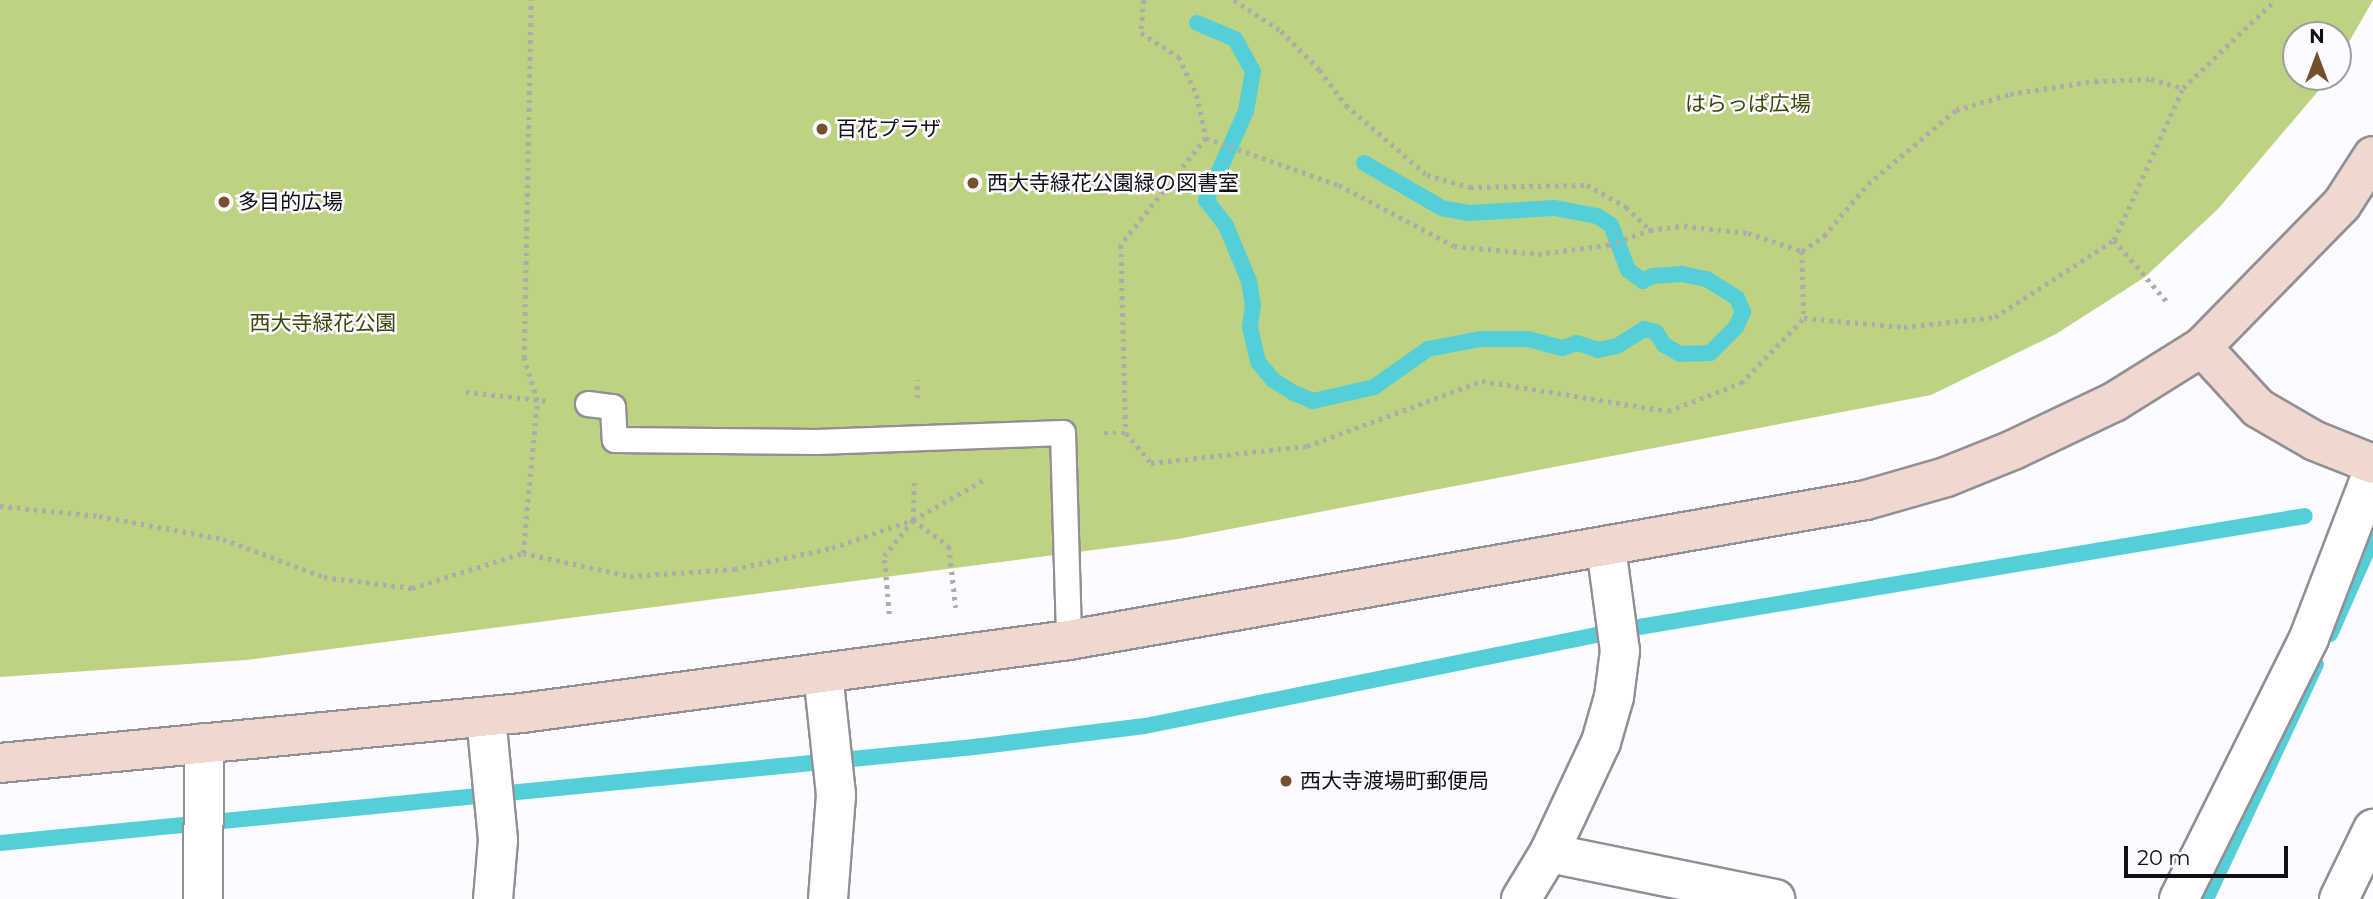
<!DOCTYPE html>
<meta charset="utf-8">
<style>
body{margin:0}
#map{position:relative;width:2373px;height:899px;overflow:hidden;background:#fcfbff;font-family:Montserrat,"Noto Sans JP",sans-serif}
div>[style]{position:absolute}
.green>*{inset:0;background:#bdd382}
.stream>*{height:16px;margin:-8px;padding:0 8px;transform-origin:8px;border-radius:8px;background:#55cfd7}
.path>*{height:4.5px;margin-top:-2.25px;transform-origin:0;background:repeating-linear-gradient(90deg,#acabae 0 3.5px,transparent 0 8.5px)}
.roads{filter:drop-shadow(2px 0 #928f95) drop-shadow(-2px 0 #928f95) drop-shadow(0 2px #928f95) drop-shadow(0 -2px #928f95)}
.lane>*{height:24px;margin:-12px;padding:0 12px;transform-origin:12px;border-radius:12px;background:#fff}
.street>*{height:38px;margin:-19px;padding:0 19px;transform-origin:19px;border-radius:19px;background:#fff}
.secondary>*{height:38px;margin:-19px;padding:0 19px;transform-origin:19px;border-radius:19px;background:#efd8d0}
.dots>*{width:19px;height:19px;translate:-50% -50%;box-sizing:border-box;border:4px solid #fcfbff;border-radius:50%}
span{translate:-50% -50%;white-space:nowrap;text-align:center;line-height:1.15;-webkit-text-stroke:5px #fcfbff;paint-order:stroke}
.park-label{font-size:21px;color:#3a470a}
.poi-label{font-size:21px;color:#111012}
.left{translate:0 -50%;text-align:left}
.north{position:absolute;left:2282px;top:21px;width:70px;height:70px;box-sizing:border-box;background:#fcfbff;border:2px solid #9e9da0;border-radius:50%;rotate:0deg;font-size:19px;font-weight:700;line-height:28px;text-align:center;color:#111012}
.north::after{content:'';display:block;margin:auto;width:24px;height:32px;background:#76502c;clip-path:polygon(50% 0,100% 100%,50% 72%,0 100%)}
.scale{position:absolute;left:2124px;top:846px;width:164px;height:32px;box-sizing:border-box;border:4px solid #111012;border-top:0;padding-left:9px;font-size:21px;line-height:24px;white-space:nowrap;color:#111012;-webkit-text-stroke:5px #fcfbff;paint-order:stroke}
</style>
<div id="map">
<div class="green">
<div style="clip-path:polygon(0 0,2373px 0,2338px 61px,2338px 35px,2296px 35px,2296px 77px,2329px 77px,2325px 83px,2218px 209px,2145px 277px,2056px 334px,1931px 395px,1178px 539px,246px 660px,0 677px)"></div>
</div>
<div class="stream">
<div style="left:1197px;top:23px;width:41px;rotate:22.8deg"></div>
<div style="left:1235px;top:39px;width:37px;rotate:61deg"></div>
<div style="left:1253px;top:71px;width:41px;rotate:99.9deg"></div>
<div style="left:1246px;top:111px;width:98px;rotate:114.2deg"></div>
<div style="left:1206px;top:200px;width:33px;rotate:52deg"></div>
<div style="left:1226px;top:226px;width:60px;rotate:67.3deg"></div>
<div style="left:1249px;top:281px;width:24px;rotate:81deg"></div>
<div style="left:1253px;top:305px;width:22px;rotate:98deg"></div>
<div style="left:1250px;top:327px;width:36px;rotate:77deg"></div>
<div style="left:1258px;top:362px;width:23px;rotate:50deg"></div>
<div style="left:1273px;top:380px;width:25px;rotate:32deg"></div>
<div style="left:1294px;top:393px;width:21px;rotate:23deg"></div>
<div style="left:1313px;top:401px;width:63px;rotate:-12.9deg"></div>
<div style="left:1374px;top:387px;width:66px;rotate:-35.1deg"></div>
<div style="left:1428px;top:349px;width:54px;rotate:-10.7deg"></div>
<div style="left:1481px;top:339px;width:47px"></div>
<div style="left:1528px;top:339px;width:35px;rotate:15deg"></div>
<div style="left:1562px;top:348px;width:16px;rotate:-18deg"></div>
<div style="left:1577px;top:343px;width:22px;rotate:18deg"></div>
<div style="left:1598px;top:350px;width:19px;rotate:-12deg"></div>
<div style="left:1617px;top:346px;width:32px;rotate:-32deg"></div>
<div style="left:1644px;top:329px;width:12px;rotate:14deg"></div>
<div style="left:1656px;top:332px;width:15px;rotate:58deg"></div>
<div style="left:1664px;top:345px;width:18px;rotate:29deg"></div>
<div style="left:1680px;top:354px;width:30px;rotate:-2deg"></div>
<div style="left:1710px;top:353px;width:37px;rotate:-45deg"></div>
<div style="left:1736px;top:327px;width:17px;rotate:-65deg"></div>
<div style="left:1743px;top:312px;width:15px;rotate:-113deg"></div>
<div style="left:1737px;top:298px;width:36px;rotate:-148deg"></div>
<div style="left:1706px;top:279px;width:25px;rotate:-168deg"></div>
<div style="left:1682px;top:274px;width:30px;rotate:176deg"></div>
<div style="left:1652px;top:276px;width:10px;rotate:151deg"></div>
<div style="left:1643px;top:281px;width:19px;rotate:-144deg"></div>
<div style="left:1628px;top:270px;width:48px;rotate:-110.7deg"></div>
<div style="left:1611px;top:225px;width:17px;rotate:-147deg"></div>
<div style="left:1597px;top:216px;width:44px;rotate:-169.5deg"></div>
<div style="left:1554px;top:208px;width:85px;rotate:176.6deg"></div>
<div style="left:1469px;top:213px;width:27px;rotate:-170deg"></div>
<div style="left:1442px;top:208px;width:90px;rotate:-150deg"></div>
<div style="left:2330px;top:634px;width:106px;rotate:-66.1deg"></div>
<div style="left:0;top:843px;width:979px;rotate:-5.63deg"></div>
<div style="left:974px;top:747px;width:172px;rotate:-7deg"></div>
<div style="left:1145px;top:726px;width:492px;rotate:-11.4deg"></div>
<div style="left:1627px;top:629px;width:687px;rotate:-9.46deg"></div>
<div style="left:2206px;top:899px;width:259px;rotate:-64.9deg"></div>
</div>
<div class="path">
<div style="left:1144px;top:0;width:33px;rotate:95deg"></div>
<div style="left:1141px;top:33px;width:45px;rotate:32.3deg"></div>
<div style="left:1179px;top:57px;width:42px;rotate:64.7deg"></div>
<div style="left:1197px;top:95px;width:44px;rotate:78.2deg"></div>
<div style="left:1206px;top:138px;width:137px;rotate:128.5deg"></div>
<div style="left:1121px;top:245px;width:188px;rotate:88.5deg"></div>
<div style="left:1126px;top:433px;width:39px;rotate:50deg"></div>
<div style="left:1151px;top:463px;width:157px;rotate:-6.2deg"></div>
<div style="left:1307px;top:446px;width:187px;rotate:-20.4deg"></div>
<div style="left:1482px;top:381px;width:188px;rotate:9.2deg"></div>
<div style="left:1668px;top:411px;width:78px;rotate:-21deg"></div>
<div style="left:1741px;top:383px;width:91px;rotate:-45.9deg"></div>
<div style="left:1804px;top:318px;width:100px;rotate:5.1deg"></div>
<div style="left:1904px;top:327px;width:92px;rotate:-6.3deg"></div>
<div style="left:1995px;top:317px;width:142px;rotate:-32.9deg"></div>
<div style="left:2114px;top:240px;width:167px;rotate:-65.6deg"></div>
<div style="left:2183px;top:88px;width:127px;rotate:-43.7deg"></div>
<div style="left:1234px;top:0;width:56px;rotate:33.4deg"></div>
<div style="left:1281px;top:31px;width:55px;rotate:45deg"></div>
<div style="left:1320px;top:70px;width:44px;rotate:53.4deg"></div>
<div style="left:1346px;top:105px;width:107px;rotate:40.8deg"></div>
<div style="left:1427px;top:175px;width:45px;rotate:15.6deg"></div>
<div style="left:1470px;top:187px;width:117px;rotate:-1deg"></div>
<div style="left:1587px;top:185px;width:45px;rotate:29.4deg"></div>
<div style="left:1626px;top:207px;width:33px;rotate:44deg"></div>
<div style="left:1206px;top:138px;width:141px;rotate:19.5deg"></div>
<div style="left:1339px;top:185px;width:130px;rotate:27.9deg"></div>
<div style="left:1454px;top:246px;width:84px;rotate:5.4deg"></div>
<div style="left:1538px;top:254px;width:71px;rotate:-7.3deg"></div>
<div style="left:1608px;top:245px;width:45px;rotate:-19.7deg"></div>
<div style="left:1650px;top:230px;width:34px;rotate:-7deg"></div>
<div style="left:1684px;top:226px;width:64px;rotate:6.2deg"></div>
<div style="left:1748px;top:233px;width:57px;rotate:18.4deg"></div>
<div style="left:1802px;top:251px;width:27px;rotate:-34deg"></div>
<div style="left:1824px;top:236px;width:68px;rotate:-49.8deg"></div>
<div style="left:1868px;top:184px;width:115px;rotate:-40.1deg"></div>
<div style="left:1956px;top:110px;width:56px;rotate:-16.5deg"></div>
<div style="left:2010px;top:94px;width:86px;rotate:-8.7deg"></div>
<div style="left:2095px;top:81px;width:56px;rotate:-2deg"></div>
<div style="left:2151px;top:79px;width:33px;rotate:16deg"></div>
<div style="left:2114px;top:240px;width:84px;rotate:49.3deg"></div>
<div style="left:1802px;top:251px;width:67px;rotate:88.3deg"></div>
<div style="left:466px;top:392px;width:83px;rotate:6.2deg"></div>
<div style="left:917px;top:398px;width:18px;rotate:-90deg"></div>
<div style="left:1104px;top:433px;width:22px"></div>
<div style="left:0;top:506px;width:100px;rotate:5.8deg"></div>
<div style="left:99px;top:516px;width:126px;rotate:10.5deg"></div>
<div style="left:223px;top:539px;width:108px;rotate:20.6deg"></div>
<div style="left:324px;top:577px;width:89px;rotate:7.1deg"></div>
<div style="left:412px;top:588px;width:116px;rotate:-17.5deg"></div>
<div style="left:523px;top:553px;width:109px;rotate:12.1deg"></div>
<div style="left:630px;top:576px;width:104px;rotate:-3.9deg"></div>
<div style="left:734px;top:569px;width:100px;rotate:-12.1deg"></div>
<div style="left:832px;top:548px;width:86px;rotate:-19.1deg"></div>
<div style="left:913px;top:520px;width:83px;rotate:-29.7deg"></div>
<div style="left:913px;top:520px;width:44px;rotate:35.8deg"></div>
<div style="left:949px;top:546px;width:62px;rotate:83.6deg"></div>
<div style="left:523px;top:553px;width:153px;rotate:-84.7deg"></div>
<div style="left:537px;top:401px;width:45px;rotate:-106.8deg"></div>
<div style="left:524px;top:358px;width:358px;rotate:-88.9deg"></div>
<div style="left:889px;top:614px;width:58px;rotate:-94.9deg"></div>
<div style="left:884px;top:556px;width:46px;rotate:-51.1deg"></div>
<div style="left:913px;top:520px;width:40px;rotate:-88.6deg"></div>
</div>
<div class="roads">
<div class="lane">
<div style="left:588px;top:404px;width:25px;rotate:7deg"></div>
<div style="left:613px;top:407px;width:33px;rotate:87deg"></div>
<div style="left:615px;top:440px;width:202px;rotate:0.6deg"></div>
<div style="left:817px;top:442px;width:246px;rotate:-2.1deg"></div>
<div style="left:1063px;top:433px;width:207px;rotate:88.3deg"></div>
</div>
<div class="street">
<div style="left:823px;top:673px;width:123px;rotate:83.9deg"></div>
<div style="left:836px;top:795px;width:104px;rotate:94.4deg"></div>
<div style="left:486px;top:717px;width:124px;rotate:84.4deg"></div>
<div style="left:498px;top:840px;width:59px;rotate:94.8deg"></div>
<div style="left:1549px;top:853px;width:231px;rotate:11.5deg"></div>
<div style="left:203px;top:899px;width:156px;rotate:-89.6deg"></div>
<div style="left:1521px;top:899px;width:54px;rotate:-58.7deg"></div>
<div style="left:1549px;top:853px;width:123px;rotate:-64.9deg"></div>
<div style="left:1601px;top:742px;width:47px;rotate:-73.9deg"></div>
<div style="left:1614px;top:697px;width:46px;rotate:-82.6deg"></div>
<div style="left:1620px;top:651px;width:105px;rotate:-97.7deg"></div>
<div style="left:2179px;top:899px;width:292px;rotate:-63.5deg"></div>
<div style="left:2309px;top:638px;width:179px;rotate:-69deg"></div>
<div style="left:2339px;top:899px;width:78px;rotate:-64.1deg"></div>
</div>
<div class="secondary">
<div style="left:2202px;top:347px;width:83px;rotate:47.4deg"></div>
<div style="left:2258px;top:408px;width:66px;rotate:30.1deg"></div>
<div style="left:2315px;top:441px;width:62px;rotate:21.6deg"></div>
<div style="left:0;top:763px;width:524px;rotate:-5.47deg"></div>
<div style="left:522px;top:713px;width:552px;rotate:-7.6deg"></div>
<div style="left:1069px;top:640px;width:809px;rotate:-9.96deg"></div>
<div style="left:1866px;top:500px;width:83px;rotate:-16deg"></div>
<div style="left:1946px;top:477px;width:72px;rotate:-21.9deg"></div>
<div style="left:2013px;top:450px;width:112px;rotate:-25.4deg"></div>
<div style="left:2114px;top:402px;width:104px;rotate:-32deg"></div>
<div style="left:2202px;top:347px;width:200px;rotate:-45.6deg"></div>
<div style="left:2342px;top:204px;width:57px;rotate:-57.1deg"></div>
</div>
</div>
<div class="dots">
<div style="left:822px;top:129px;background:#76502c"></div>
<div style="left:973px;top:183px;background:#76502c"></div>
<div style="left:224px;top:202px;background:#76502c"></div>
<div style="left:1286px;top:781px;background:#76502c"></div>
</div>
<div class="park-label">
<span style="left:1748px;top:104px">はらっぱ広場</span>
<span style="left:323px;top:323px">西大寺緑花公園</span>
</div>
<div class="poi-label">
<span class="left" style="left:836px;top:129px">百花プラザ</span>
<span class="left" style="left:987px;top:183px">西大寺緑花公園緑の図書室</span>
<span class="left" style="left:238px;top:202px">多目的広場</span>
<span class="left" style="left:1300px;top:781px">西大寺渡場町郵便局</span>
</div>
<div class="north">N</div>
<div class="scale">20 m</div>
</div>
